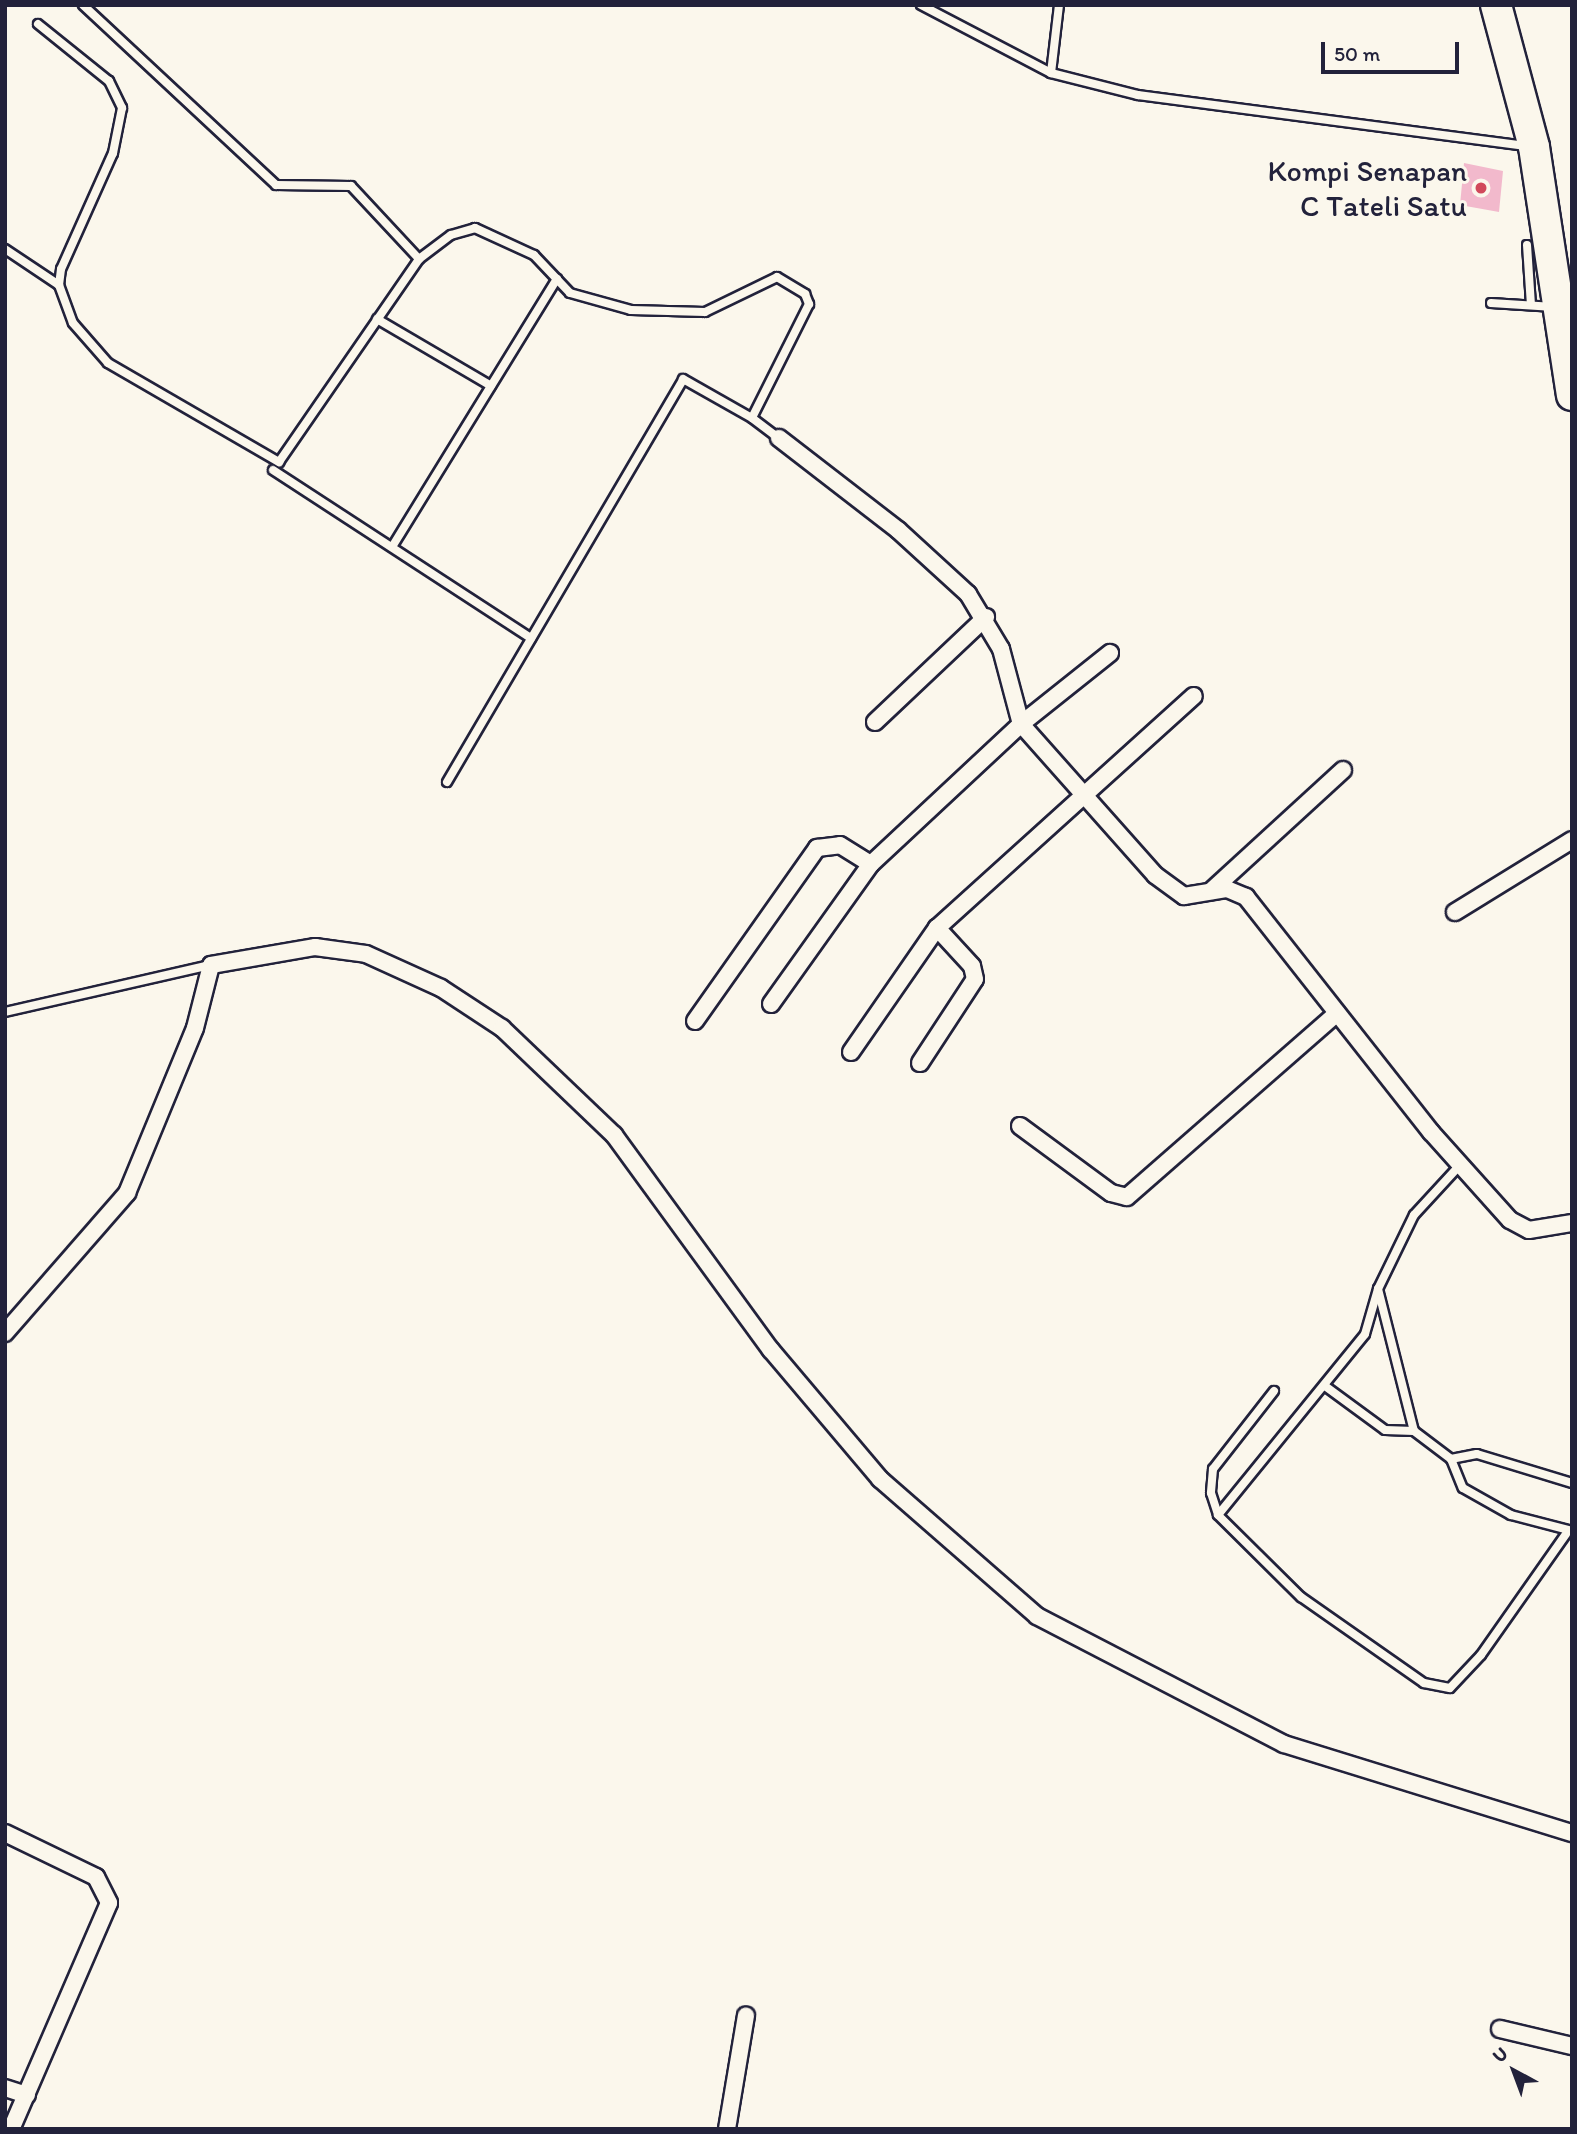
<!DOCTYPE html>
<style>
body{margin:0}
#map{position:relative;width:1577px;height:2134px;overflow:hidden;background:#fbf7ec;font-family:Itim,sans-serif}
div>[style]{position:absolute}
.building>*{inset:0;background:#f2b9cc}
.roads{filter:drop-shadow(2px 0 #22223b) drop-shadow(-2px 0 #22223b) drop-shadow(0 2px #22223b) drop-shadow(0 -2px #22223b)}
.lane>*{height:8px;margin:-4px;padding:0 4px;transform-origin:4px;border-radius:4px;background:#fbf7ec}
.street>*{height:16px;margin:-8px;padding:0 8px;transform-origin:8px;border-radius:8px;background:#fbf7ec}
.highway>*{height:30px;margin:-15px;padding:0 15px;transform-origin:15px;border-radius:15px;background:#fbf7ec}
.dots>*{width:19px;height:19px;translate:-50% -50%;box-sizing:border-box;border:4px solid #fbf7ec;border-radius:50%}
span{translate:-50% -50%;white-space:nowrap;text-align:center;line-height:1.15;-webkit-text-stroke:6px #fbf7ec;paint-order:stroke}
.poi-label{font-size:30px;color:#22223b}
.right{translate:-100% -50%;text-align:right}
.frame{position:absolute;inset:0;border:7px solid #22223b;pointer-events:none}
.north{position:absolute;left:1479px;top:2036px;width:70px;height:70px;-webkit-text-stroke:5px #fbf7ec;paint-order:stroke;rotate:319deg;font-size:19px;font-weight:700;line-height:28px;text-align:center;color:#22223b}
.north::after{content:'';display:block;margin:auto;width:24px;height:32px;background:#22223b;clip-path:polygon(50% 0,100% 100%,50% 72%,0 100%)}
.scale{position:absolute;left:1321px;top:42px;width:138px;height:32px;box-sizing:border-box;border:4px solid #22223b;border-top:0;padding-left:9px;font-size:21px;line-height:24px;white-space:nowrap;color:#22223b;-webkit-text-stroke:5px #fbf7ec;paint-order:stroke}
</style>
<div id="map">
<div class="building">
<div style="clip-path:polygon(1464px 163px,1503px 171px,1499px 212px,1460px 205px)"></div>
</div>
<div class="roads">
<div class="lane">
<div style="left:83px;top:5px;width:264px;rotate:43deg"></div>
<div style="left:276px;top:185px;width:75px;rotate:0.8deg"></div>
<div style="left:351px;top:186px;width:100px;rotate:47deg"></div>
<div style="left:921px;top:5px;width:147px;rotate:27.6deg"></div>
<div style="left:1051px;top:73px;width:90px;rotate:14.2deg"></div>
<div style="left:1138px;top:95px;width:393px;rotate:7.5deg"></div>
<div style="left:38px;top:24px;width:91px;rotate:38.8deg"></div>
<div style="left:109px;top:81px;width:30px;rotate:64deg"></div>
<div style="left:122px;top:108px;width:46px;rotate:101.3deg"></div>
<div style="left:113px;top:153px;width:127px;rotate:114.1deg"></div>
<div style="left:61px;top:269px;width:16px;rotate:97deg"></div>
<div style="left:59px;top:285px;width:40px;rotate:69.8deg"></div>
<div style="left:73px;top:323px;width:53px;rotate:48.8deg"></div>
<div style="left:108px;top:363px;width:198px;rotate:30.1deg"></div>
<div style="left:279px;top:462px;width:247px;rotate:-55.4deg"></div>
<div style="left:419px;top:259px;width:40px;rotate:-37deg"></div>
<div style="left:451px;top:235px;width:25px;rotate:-16deg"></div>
<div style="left:475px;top:228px;width:65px;rotate:24.6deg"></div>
<div style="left:534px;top:255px;width:52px;rotate:46.5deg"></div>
<div style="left:570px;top:293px;width:63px;rotate:15.6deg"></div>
<div style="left:631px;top:310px;width:74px;rotate:1.5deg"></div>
<div style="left:705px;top:312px;width:80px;rotate:-25.9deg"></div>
<div style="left:777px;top:277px;width:33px;rotate:31deg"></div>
<div style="left:805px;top:294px;width:11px;rotate:68deg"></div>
<div style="left:809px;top:304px;width:127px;rotate:116.6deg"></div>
<div style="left:752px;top:418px;width:34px;rotate:37deg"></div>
<div style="left:1051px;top:73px;width:68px;rotate:-83.3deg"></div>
<div style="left:1527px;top:245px;width:60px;rotate:86.2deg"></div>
<div style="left:5px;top:249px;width:65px;rotate:33.7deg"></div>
<div style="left:1491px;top:303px;width:63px;rotate:3.6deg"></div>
<div style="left:377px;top:319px;width:132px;rotate:30.4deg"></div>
<div style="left:273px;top:470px;width:308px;rotate:33.1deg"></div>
<div style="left:392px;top:547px;width:315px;rotate:-58.4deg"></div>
<div style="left:447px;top:782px;width:467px;rotate:-59.6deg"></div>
<div style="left:683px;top:379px;width:79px;rotate:29.5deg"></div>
<div style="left:5px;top:1012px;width:211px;rotate:-12.9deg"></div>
<div style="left:1378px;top:1289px;width:146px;rotate:75.8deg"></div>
<div style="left:1414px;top:1431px;width:46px;rotate:37.1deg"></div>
<div style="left:1451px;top:1459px;width:31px;rotate:68deg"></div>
<div style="left:1463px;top:1488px;width:55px;rotate:29.4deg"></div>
<div style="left:1511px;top:1515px;width:63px;rotate:14.7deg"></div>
<div style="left:1325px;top:1386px;width:74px;rotate:36.3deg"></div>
<div style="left:1385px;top:1430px;width:29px;rotate:2deg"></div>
<div style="left:1274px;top:1391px;width:99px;rotate:128deg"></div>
<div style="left:1213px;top:1469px;width:24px;rotate:95deg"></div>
<div style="left:1211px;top:1493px;width:23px;rotate:72deg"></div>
<div style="left:1218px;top:1515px;width:117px;rotate:44.7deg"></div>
<div style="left:1301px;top:1597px;width:150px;rotate:35deg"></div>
<div style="left:1424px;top:1683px;width:26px;rotate:11deg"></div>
<div style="left:1450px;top:1688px;width:45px;rotate:-46.8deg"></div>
<div style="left:1481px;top:1655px;width:148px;rotate:-54.9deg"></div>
<div style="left:1451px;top:1459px;width:26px;rotate:-11deg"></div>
<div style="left:1477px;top:1454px;width:99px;rotate:17deg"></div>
<div style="left:1218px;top:1515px;width:233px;rotate:-50.9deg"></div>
<div style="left:1365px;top:1334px;width:47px;rotate:-73.9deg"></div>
<div style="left:1378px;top:1289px;width:82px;rotate:-64.1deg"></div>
<div style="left:1414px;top:1215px;width:68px;rotate:-47.4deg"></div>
</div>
<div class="street">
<div style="left:779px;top:438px;width:150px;rotate:37.7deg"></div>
<div style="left:898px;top:530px;width:95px;rotate:42.4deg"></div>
<div style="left:968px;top:594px;width:64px;rotate:59deg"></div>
<div style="left:1001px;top:649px;width:78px;rotate:75.1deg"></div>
<div style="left:1021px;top:724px;width:202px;rotate:48.4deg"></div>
<div style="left:1155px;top:875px;width:36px;rotate:36deg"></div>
<div style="left:1184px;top:896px;width:44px;rotate:-9.2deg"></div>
<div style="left:1227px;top:889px;width:21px;rotate:23deg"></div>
<div style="left:1246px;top:897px;width:299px;rotate:51.8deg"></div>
<div style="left:1431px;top:1132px;width:118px;rotate:48.1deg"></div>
<div style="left:1510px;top:1220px;width:21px;rotate:28deg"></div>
<div style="left:1529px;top:1230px;width:44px;rotate:-9.2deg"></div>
<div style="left:875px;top:722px;width:153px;rotate:-43.4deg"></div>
<div style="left:1211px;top:891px;width:179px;rotate:-42.5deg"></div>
<div style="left:1455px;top:912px;width:137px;rotate:-31.6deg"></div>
<div style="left:771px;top:1004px;width:172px;rotate:-54.5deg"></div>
<div style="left:871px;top:864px;width:205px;rotate:-43deg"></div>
<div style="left:1021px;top:724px;width:114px;rotate:-38.6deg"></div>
<div style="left:695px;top:1021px;width:212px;rotate:-54.8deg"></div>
<div style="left:817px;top:848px;width:23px;rotate:-7deg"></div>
<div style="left:840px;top:845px;width:36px;rotate:32deg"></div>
<div style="left:851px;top:1052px;width:151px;rotate:-55.3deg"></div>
<div style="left:937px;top:928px;width:346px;rotate:-42.1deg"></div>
<div style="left:920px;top:1063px;width:100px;rotate:-56.8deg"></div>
<div style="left:975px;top:979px;width:13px;rotate:-103deg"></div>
<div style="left:972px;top:966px;width:52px;rotate:-132.6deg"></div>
<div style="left:1020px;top:1126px;width:113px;rotate:36.4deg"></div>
<div style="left:1111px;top:1193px;width:16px;rotate:14deg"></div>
<div style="left:1127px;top:1197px;width:279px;rotate:-41.2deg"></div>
<div style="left:5px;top:1333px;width:186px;rotate:-48.9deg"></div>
<div style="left:127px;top:1193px;width:178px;rotate:-67.6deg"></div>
<div style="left:195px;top:1028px;width:65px;rotate:-75.7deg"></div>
<div style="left:211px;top:965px;width:106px;rotate:-9.8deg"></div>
<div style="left:315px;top:947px;width:51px;rotate:7.8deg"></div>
<div style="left:366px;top:954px;width:82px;rotate:24.4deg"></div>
<div style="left:441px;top:988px;width:73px;rotate:33.3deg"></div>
<div style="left:502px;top:1028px;width:155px;rotate:43.7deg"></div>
<div style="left:614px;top:1135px;width:266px;rotate:53.9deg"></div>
<div style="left:771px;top:1350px;width:169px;rotate:49.8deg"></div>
<div style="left:880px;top:1479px;width:208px;rotate:41.1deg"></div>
<div style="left:1037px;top:1616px;width:278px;rotate:27.4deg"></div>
<div style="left:1284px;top:1744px;width:301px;rotate:17.2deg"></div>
<div style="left:5px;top:1833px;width:101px;rotate:25.8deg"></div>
<div style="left:96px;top:1877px;width:29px;rotate:63deg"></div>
<div style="left:109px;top:1903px;width:246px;rotate:113.4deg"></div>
<div style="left:1500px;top:2029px;width:74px;rotate:13.3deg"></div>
<div style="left:5px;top:2088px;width:23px;rotate:18deg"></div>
<div style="left:727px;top:2129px;width:115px;rotate:-80.5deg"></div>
</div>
<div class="highway">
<div style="left:1496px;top:5px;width:147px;rotate:75deg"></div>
<div style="left:1534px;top:147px;width:251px;rotate:81.3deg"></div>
</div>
</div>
<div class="dots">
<div style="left:1481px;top:188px;background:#d1495b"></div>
</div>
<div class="poi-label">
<span class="right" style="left:1467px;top:188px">Kompi Senapan<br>C Tateli Satu</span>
</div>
<div class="frame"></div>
<div class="north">U</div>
<div class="scale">50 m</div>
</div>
